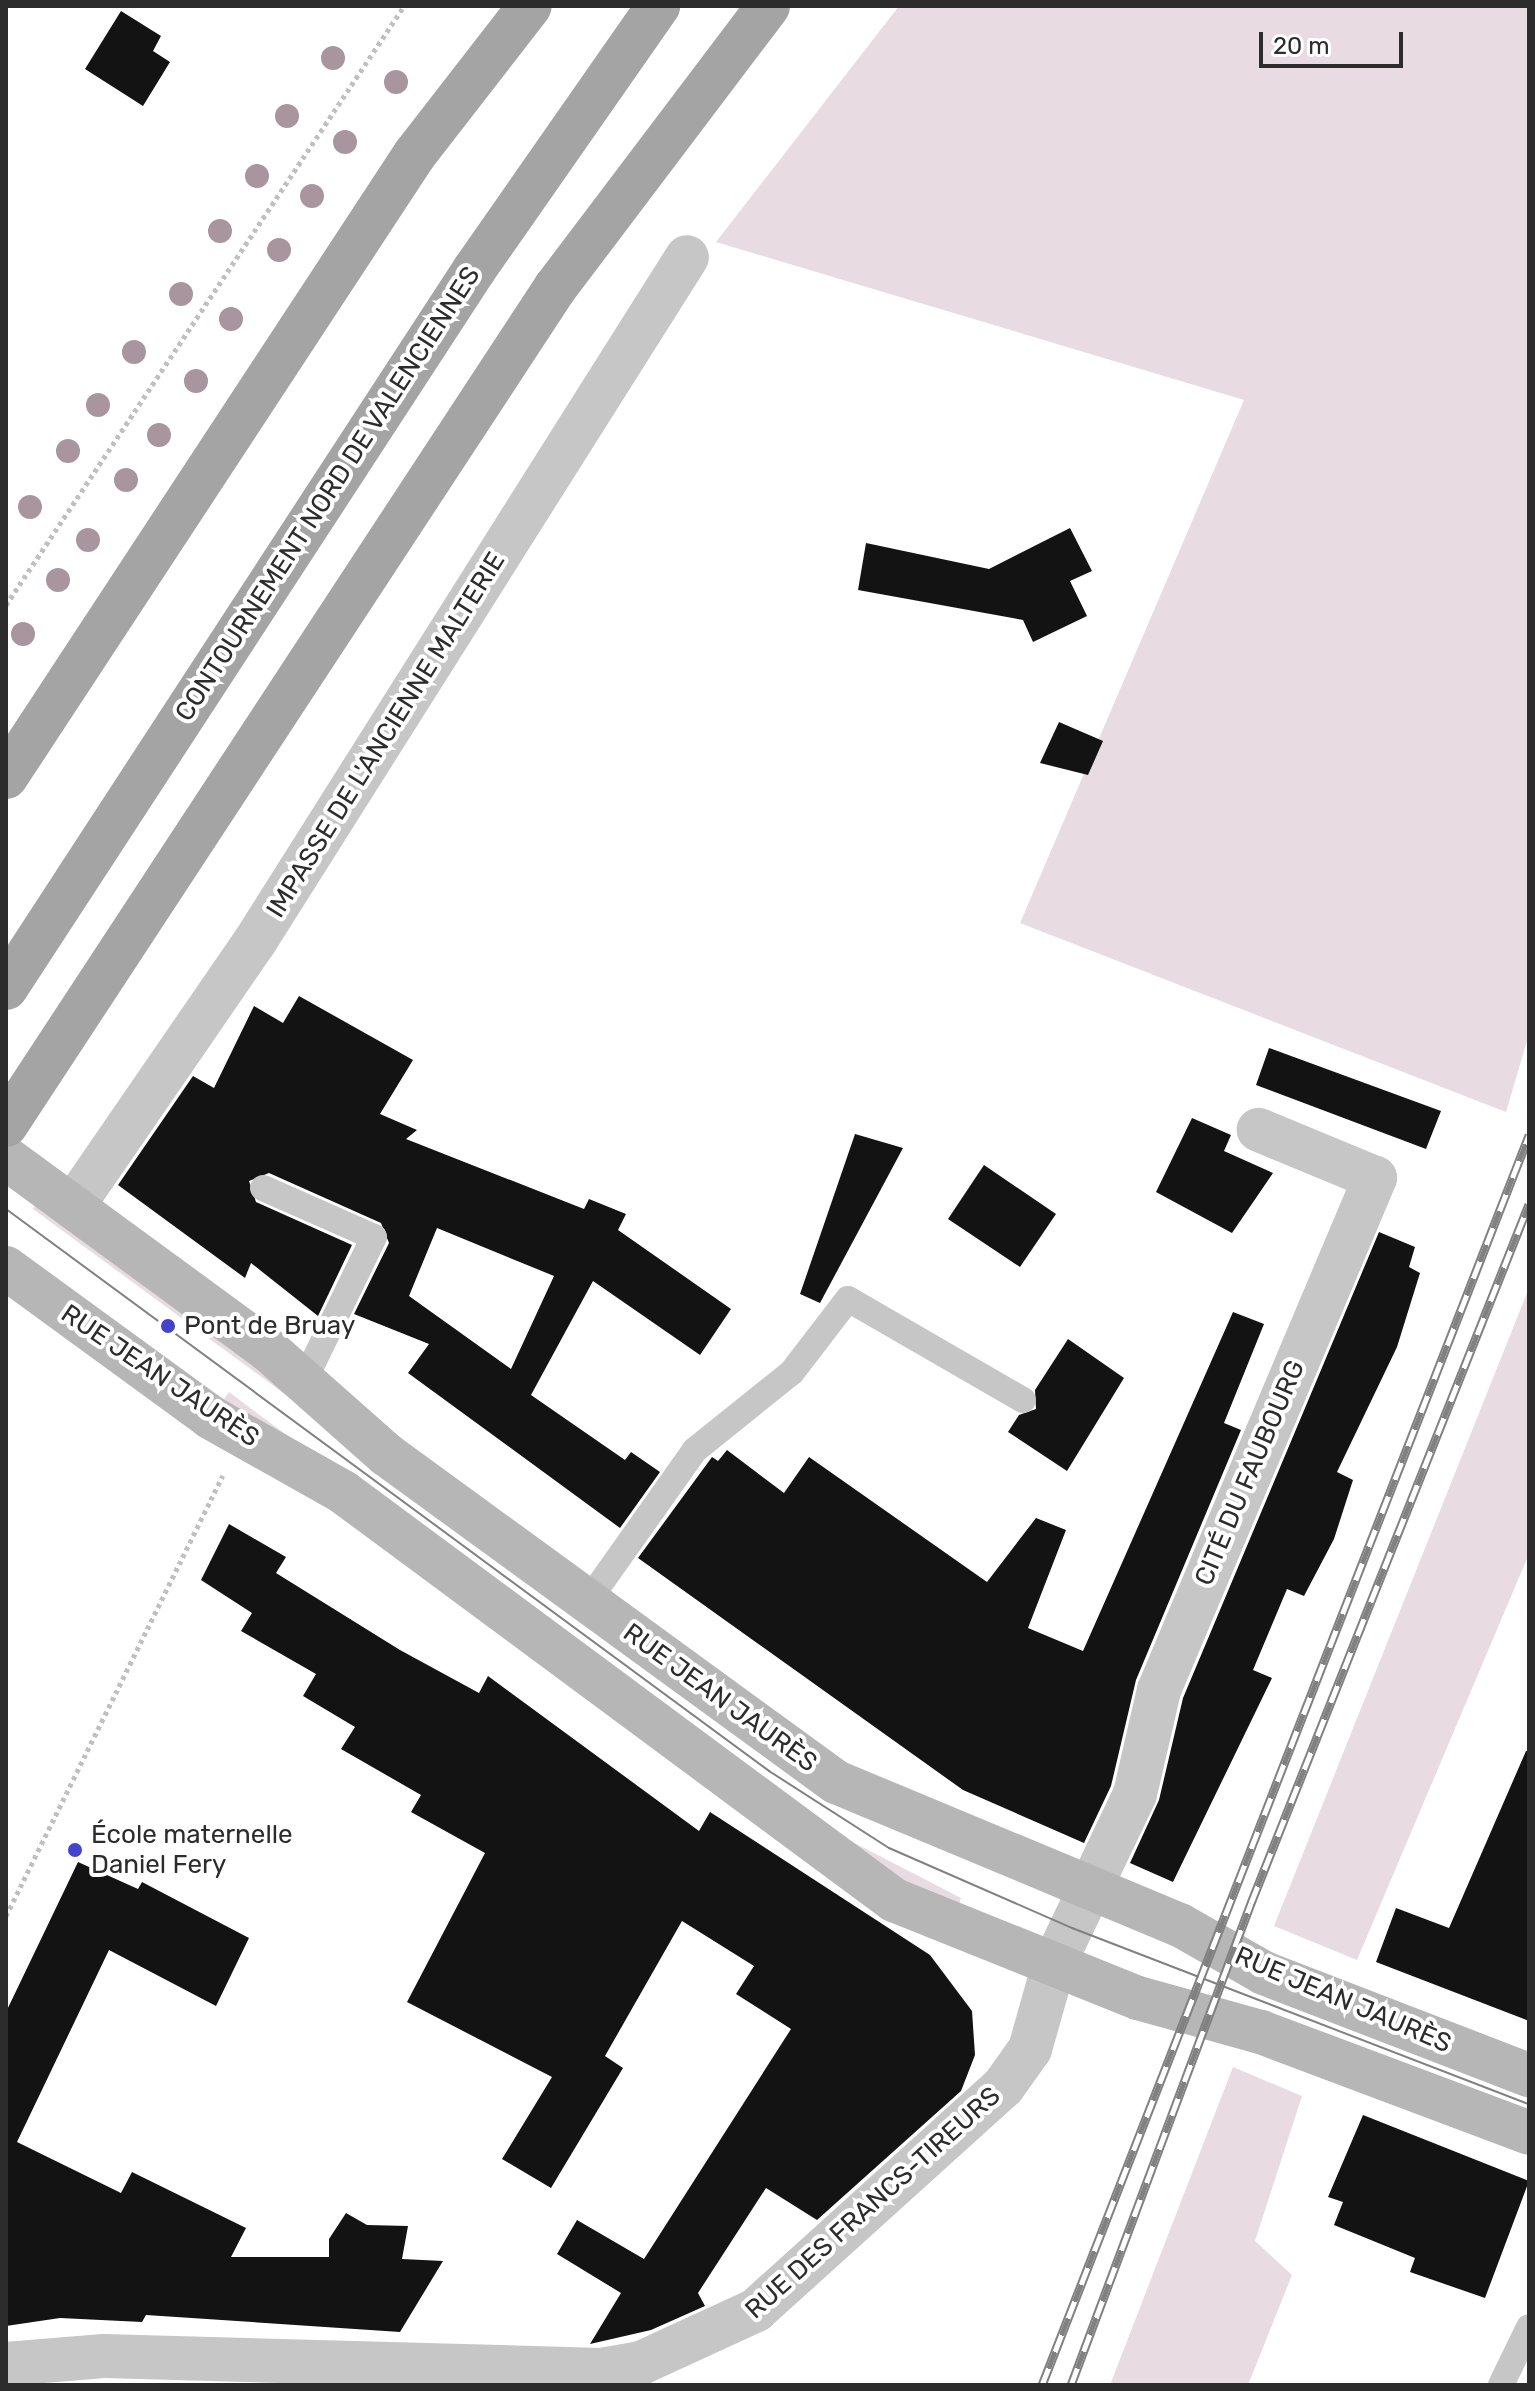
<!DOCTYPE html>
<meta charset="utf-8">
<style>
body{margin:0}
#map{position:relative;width:1535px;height:2391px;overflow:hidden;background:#fff;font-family:Rubik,sans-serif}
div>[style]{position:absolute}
.green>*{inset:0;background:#e8dbe1}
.building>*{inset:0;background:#131313}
.path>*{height:5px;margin-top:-2.5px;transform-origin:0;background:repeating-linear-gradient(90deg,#c0c0c0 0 4px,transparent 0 8px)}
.service>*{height:26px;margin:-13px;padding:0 13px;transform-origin:13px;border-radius:13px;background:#c6c6c6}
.minor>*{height:44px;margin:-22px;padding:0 22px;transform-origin:22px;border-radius:22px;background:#c6c6c6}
.secondary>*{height:44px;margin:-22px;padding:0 22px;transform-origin:22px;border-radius:22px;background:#b6b6b6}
.primary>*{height:44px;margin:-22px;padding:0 22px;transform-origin:22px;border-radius:22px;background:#a4a4a4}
.tram>*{height:2px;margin:-1px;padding:0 1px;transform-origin:1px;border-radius:1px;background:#818181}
.rail>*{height:9px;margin-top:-4.5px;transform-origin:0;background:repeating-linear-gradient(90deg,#fff 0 18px,#818181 0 36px);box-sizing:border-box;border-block:2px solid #818181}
.trees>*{width:24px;height:24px;margin:-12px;border-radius:50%;background:#a8959d}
.dots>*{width:22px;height:22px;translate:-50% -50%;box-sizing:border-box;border:4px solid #fff;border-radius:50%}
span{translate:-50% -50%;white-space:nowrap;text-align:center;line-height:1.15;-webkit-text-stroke:8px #fff;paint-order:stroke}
.street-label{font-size:26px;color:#2c2c2c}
.poi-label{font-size:26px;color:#2c2c2c}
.left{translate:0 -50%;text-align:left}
.frame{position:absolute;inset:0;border:8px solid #2c2c2c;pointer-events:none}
.scale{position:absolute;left:1259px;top:32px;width:144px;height:36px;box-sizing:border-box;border:4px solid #2c2c2c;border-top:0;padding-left:10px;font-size:24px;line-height:28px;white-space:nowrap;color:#2c2c2c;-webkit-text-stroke:6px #fff;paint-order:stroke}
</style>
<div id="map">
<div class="green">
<div style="clip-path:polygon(899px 6px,1529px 6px,1529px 1034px,1506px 1112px,1020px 923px,1244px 400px,716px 242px)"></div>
<div style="clip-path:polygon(38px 1200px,263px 1366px,320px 1420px,33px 1209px)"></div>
<div style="clip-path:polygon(1529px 1288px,1529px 1554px,1357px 1960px,1274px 1926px)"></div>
<div style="clip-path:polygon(229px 1392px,308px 1451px,219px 1406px)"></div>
<div style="clip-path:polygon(841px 1836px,961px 1898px,956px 1913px,896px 1886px)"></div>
<div style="clip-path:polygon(1233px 2067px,1302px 2096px,1255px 2241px,1292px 2275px,1248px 2385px,1110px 2385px)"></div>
</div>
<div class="building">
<div style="clip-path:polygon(121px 11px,161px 36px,153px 51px,170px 62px,143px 106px,85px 69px)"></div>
<div style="clip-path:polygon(1070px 528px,1092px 571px,1070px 581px,1087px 616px,1033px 642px,1023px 620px,858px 590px,866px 543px,989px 569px)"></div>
<div style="clip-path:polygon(1059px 722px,1103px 741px,1088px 775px,1040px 763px)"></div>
<div style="clip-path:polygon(evenodd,299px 996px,413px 1060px,380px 1114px,417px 1130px,406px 1139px,584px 1209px,589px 1199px,626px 1214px,618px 1230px,731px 1309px,700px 1355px,593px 1281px,531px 1395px,625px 1460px,631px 1452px,660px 1472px,620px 1528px,408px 1373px,429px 1344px,354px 1314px,389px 1243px,381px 1223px,269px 1173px,249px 1181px,256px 1202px,352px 1245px,318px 1316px,251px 1263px,245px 1278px,118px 1185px,193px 1076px,214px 1088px,254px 1006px,283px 1023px,299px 996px,437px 1228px,554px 1276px,511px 1369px,409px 1296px,437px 1228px)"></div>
<div style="clip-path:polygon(1269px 1048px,1441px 1111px,1426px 1149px,1256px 1085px)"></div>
<div style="clip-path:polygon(1192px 1118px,1231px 1135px,1224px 1151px,1273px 1173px,1232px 1233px,1156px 1192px)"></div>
<div style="clip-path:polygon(855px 1134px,903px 1148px,820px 1303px,800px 1294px)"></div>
<div style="clip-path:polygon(984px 1165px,1056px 1214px,1020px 1267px,948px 1219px)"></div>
<div style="clip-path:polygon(1379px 1232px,1415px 1247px,1409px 1267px,1420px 1273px,1397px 1347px,1337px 1472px,1353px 1480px,1334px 1539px,1304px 1596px,1287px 1589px,1253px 1670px,1272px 1678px,1173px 1882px,1130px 1863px,1159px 1800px,1183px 1698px)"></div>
<div style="clip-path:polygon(1233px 1312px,1264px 1324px,1224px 1423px,1241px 1430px,1136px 1680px,1111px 1786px,1084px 1843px,963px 1790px,638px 1558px,712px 1457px,718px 1461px,727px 1450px,784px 1493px,809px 1457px,987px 1582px,1036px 1518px,1066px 1530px,1028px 1628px,1083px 1651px)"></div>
<div style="clip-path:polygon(1068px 1339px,1124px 1378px,1067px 1471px,1008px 1432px,1019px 1415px,1036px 1409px,1035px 1390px)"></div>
<div style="clip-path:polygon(229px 1524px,286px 1557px,276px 1573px,400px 1650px,479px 1693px,488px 1676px,699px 1831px,710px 1812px,930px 1955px,972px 2011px,975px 2055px,961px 2091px,817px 2220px,766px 2188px,698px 2293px,705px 2306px,651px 2330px,590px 2344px,621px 2293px,557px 2254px,577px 2220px,644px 2259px,791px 2029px,736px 1994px,754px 1966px,682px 1921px,605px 2056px,623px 2068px,551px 2188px,502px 2159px,552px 2077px,407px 2002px,485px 1853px,411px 1812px,421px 1795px,341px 1749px,355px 1727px,303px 1696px,316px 1674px,241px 1631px,252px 1613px,201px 1580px)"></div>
<div style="clip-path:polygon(1526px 1751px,1529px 1751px,1529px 2021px,1376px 1962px,1396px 1908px,1449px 1928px)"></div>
<div style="clip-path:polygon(78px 1862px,138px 1889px,142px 1882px,249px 1938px,216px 2006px,109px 1950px,17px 2142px,121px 2193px,132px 2172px,246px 2228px,231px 2257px,329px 2257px,329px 2239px,346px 2213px,367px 2225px,408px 2226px,402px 2259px,443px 2261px,400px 2332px,146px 2315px,142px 2322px,60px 2318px,6px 2326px,6px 2012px)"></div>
<div style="clip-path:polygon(1363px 2115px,1529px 2181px,1485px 2298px,1410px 2272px,1415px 2258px,1334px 2225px,1343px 2202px,1328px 2197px)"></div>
</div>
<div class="path">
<div style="left:6px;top:605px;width:719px;rotate:-56.4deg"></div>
<div style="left:6px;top:1916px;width:491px;rotate:-63.8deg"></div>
</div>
<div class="service">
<div style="left:263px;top:1188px;width:121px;rotate:23.8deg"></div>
<div style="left:374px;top:1237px;width:162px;rotate:115.9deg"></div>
<div style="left:588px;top:1601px;width:185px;rotate:-54.7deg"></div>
<div style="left:695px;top:1450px;width:124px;rotate:-38.8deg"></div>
<div style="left:792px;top:1372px;width:92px;rotate:-52.5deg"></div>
<div style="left:848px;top:1299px;width:202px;rotate:30deg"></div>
<div style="left:1501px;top:2385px;width:64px;rotate:-64.2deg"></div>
</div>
<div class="minor">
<div style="left:73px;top:1206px;width:319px;rotate:-55.5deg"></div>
<div style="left:254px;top:943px;width:811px;rotate:-57.74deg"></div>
<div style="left:6px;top:2364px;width:98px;rotate:-4.7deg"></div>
<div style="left:104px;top:2356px;width:497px;rotate:1.6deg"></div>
<div style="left:601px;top:2370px;width:41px;rotate:-9.9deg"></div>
<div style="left:641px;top:2363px;width:127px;rotate:-24.7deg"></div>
<div style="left:756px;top:2310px;width:333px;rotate:-42.1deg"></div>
<div style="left:1003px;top:2087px;width:47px;rotate:-54.6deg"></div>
<div style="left:1030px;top:2049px;width:88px;rotate:-74.2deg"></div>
<div style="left:1054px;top:1964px;width:188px;rotate:-64.5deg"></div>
<div style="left:1135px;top:1794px;width:107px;rotate:-77deg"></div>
<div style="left:1159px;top:1690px;width:556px;rotate:-67.13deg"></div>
<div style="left:1375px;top:1178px;width:126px;rotate:-157.5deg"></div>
</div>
<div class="secondary">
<div style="left:6px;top:1158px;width:323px;rotate:36.2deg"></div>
<div style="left:267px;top:1349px;width:160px;rotate:41.5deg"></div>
<div style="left:387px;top:1455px;width:555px;rotate:36.07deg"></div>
<div style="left:836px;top:1782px;width:373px;rotate:22.6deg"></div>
<div style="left:1180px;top:1925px;width:97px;rotate:29.7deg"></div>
<div style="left:1264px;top:1973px;width:284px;rotate:21.1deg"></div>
<div style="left:6px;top:1268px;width:253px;rotate:36.1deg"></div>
<div style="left:210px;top:1417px;width:153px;rotate:29.4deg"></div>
<div style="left:343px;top:1492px;width:686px;rotate:36.52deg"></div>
<div style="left:894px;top:1900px;width:263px;rotate:21.9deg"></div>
<div style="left:1138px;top:1998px;width:128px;rotate:15.5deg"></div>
<div style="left:1261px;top:2032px;width:286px;rotate:20.6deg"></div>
</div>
<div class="primary">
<div style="left:6px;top:777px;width:745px;rotate:-56.72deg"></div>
<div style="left:415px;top:154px;width:187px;rotate:-52.2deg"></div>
<div style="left:6px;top:988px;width:857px;rotate:-56.9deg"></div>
<div style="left:474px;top:270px;width:322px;rotate:-55.1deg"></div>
<div style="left:6px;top:1125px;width:1001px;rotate:-56.74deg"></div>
<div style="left:555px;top:288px;width:353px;rotate:-52.9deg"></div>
</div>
<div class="tram">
<div style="left:6px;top:1209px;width:948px;rotate:36.37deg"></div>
<div style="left:769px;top:1771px;width:143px;rotate:32.7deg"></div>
<div style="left:889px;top:1848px;width:200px;rotate:23.6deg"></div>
<div style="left:1072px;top:1928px;width:490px;rotate:21.1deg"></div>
</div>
<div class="rail">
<div style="left:1042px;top:2385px;width:1342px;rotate:-68.71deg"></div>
<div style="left:1071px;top:2385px;width:515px;rotate:-69.52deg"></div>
<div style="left:1251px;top:1903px;width:752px;rotate:-68.31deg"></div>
</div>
<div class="trees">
<div style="left:333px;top:58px"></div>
<div style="left:396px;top:82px"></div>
<div style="left:287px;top:116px"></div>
<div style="left:345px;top:142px"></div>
<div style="left:257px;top:176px"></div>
<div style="left:312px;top:196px"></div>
<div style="left:220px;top:231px"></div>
<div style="left:279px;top:250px"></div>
<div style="left:181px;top:294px"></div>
<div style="left:231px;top:319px"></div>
<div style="left:134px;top:352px"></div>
<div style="left:196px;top:381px"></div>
<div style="left:98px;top:405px"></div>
<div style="left:159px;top:435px"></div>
<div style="left:68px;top:451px"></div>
<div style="left:126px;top:480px"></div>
<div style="left:30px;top:507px"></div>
<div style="left:88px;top:540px"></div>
<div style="left:58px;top:580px"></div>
<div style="left:23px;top:634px"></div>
</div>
<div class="dots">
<div style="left:168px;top:1326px;background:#4343ce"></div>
<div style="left:75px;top:1850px;background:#4343ce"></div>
</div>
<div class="street-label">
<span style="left:328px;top:494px;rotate:-57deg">CONTOURNEMENT NORD DE VALENCIENNES</span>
<span style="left:386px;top:735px;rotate:-58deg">IMPASSE DE L'ANCIENNE MALTERIE</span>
<span style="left:160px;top:1376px;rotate:34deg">RUE JEAN JAURÈS</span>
<span style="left:1250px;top:1473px;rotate:-67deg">CITÉ DU FAUBOURG</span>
<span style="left:720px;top:1698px;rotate:36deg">RUE JEAN JAURÈS</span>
<span style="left:1343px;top:2000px;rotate:23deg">RUE JEAN JAURÈS</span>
<span style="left:873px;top:2203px;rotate:-42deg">RUE DES FRANCS-TIREURS</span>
</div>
<div class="poi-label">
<span class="left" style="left:184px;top:1326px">Pont de Bruay</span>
<span class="left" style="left:91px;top:1850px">École maternelle<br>Daniel Fery</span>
</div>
<div class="frame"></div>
<div class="scale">20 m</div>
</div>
